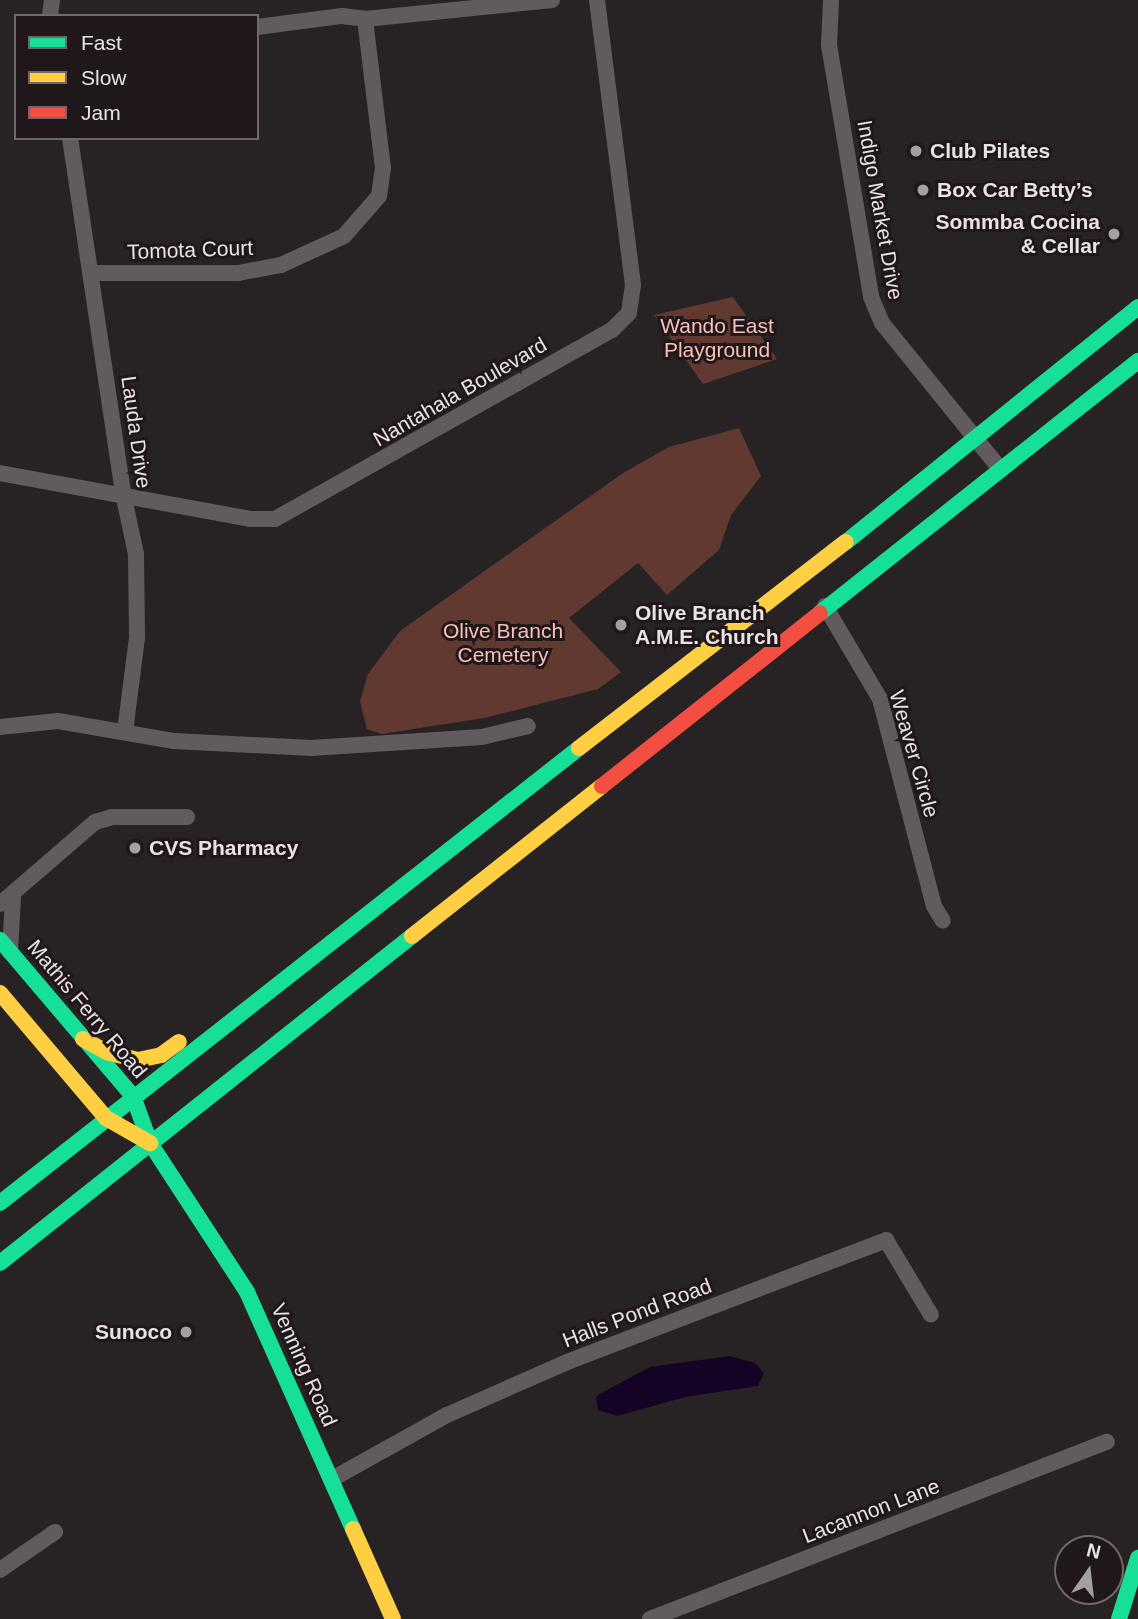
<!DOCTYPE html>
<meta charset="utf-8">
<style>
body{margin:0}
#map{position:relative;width:1138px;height:1619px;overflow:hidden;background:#272325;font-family:Helvetica,sans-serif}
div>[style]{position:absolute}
.green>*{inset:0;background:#623930}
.water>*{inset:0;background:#150325}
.street>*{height:16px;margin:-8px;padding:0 8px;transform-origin:8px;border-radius:8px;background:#615b60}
.fast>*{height:16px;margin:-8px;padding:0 8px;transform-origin:8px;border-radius:8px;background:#16e098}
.slow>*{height:16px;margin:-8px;padding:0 8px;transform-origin:8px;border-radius:8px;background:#ffcf43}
.jam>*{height:16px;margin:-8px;padding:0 8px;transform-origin:8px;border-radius:8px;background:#f24e42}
.dots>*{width:19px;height:19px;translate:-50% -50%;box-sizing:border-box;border:4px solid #20171b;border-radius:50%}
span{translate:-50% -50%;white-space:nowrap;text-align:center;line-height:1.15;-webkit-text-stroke:6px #20171b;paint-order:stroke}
.poi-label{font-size:21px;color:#e8e2e5;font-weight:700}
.left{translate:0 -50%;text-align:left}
.right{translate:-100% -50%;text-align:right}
.street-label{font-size:21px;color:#e8e2e5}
.park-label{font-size:21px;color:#f7c1b5}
.legend{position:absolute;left:14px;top:14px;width:245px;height:126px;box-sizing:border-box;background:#20171b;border:2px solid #70686c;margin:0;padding:9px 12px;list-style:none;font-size:21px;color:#e8e2e5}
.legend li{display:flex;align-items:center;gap:14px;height:35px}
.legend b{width:35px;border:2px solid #70686c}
.north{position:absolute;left:1054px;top:1535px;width:70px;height:70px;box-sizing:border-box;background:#20171b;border:2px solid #70686c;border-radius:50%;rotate:14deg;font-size:19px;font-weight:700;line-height:28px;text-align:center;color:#e8e2e5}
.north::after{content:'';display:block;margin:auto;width:24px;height:32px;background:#a49fa2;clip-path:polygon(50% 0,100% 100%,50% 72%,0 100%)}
</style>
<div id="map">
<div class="green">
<div style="clip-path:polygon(733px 297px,777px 359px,703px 384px,654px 315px)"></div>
<div style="clip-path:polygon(739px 428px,761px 476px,731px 515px,719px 550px,667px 595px,638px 563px,569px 618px,621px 672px,598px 689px,484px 718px,382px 734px,367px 729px,360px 701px,368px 674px,400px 631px,623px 473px,669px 447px)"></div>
</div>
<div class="water">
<div style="clip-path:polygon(730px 1356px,755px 1363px,764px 1373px,758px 1386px,685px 1397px,617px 1416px,598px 1410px,596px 1396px,650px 1367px)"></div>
</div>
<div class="street">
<div style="left:831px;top:0;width:45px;rotate:92.5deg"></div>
<div style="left:829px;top:45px;width:255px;rotate:80.5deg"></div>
<div style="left:871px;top:297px;width:28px;rotate:67deg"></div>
<div style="left:882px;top:323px;width:189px;rotate:51deg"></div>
<div style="left:50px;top:16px;width:16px;rotate:-83deg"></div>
<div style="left:257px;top:27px;width:86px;rotate:-7.4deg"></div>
<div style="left:342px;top:16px;width:23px;rotate:7deg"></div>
<div style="left:365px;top:19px;width:188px;rotate:-5.8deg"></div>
<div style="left:70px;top:138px;width:364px;rotate:81.5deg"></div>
<div style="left:124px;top:498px;width:57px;rotate:77.9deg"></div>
<div style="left:136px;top:554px;width:84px;rotate:89.3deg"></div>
<div style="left:137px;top:638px;width:95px;rotate:97.3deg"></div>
<div style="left:93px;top:273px;width:145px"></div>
<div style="left:238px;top:273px;width:44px;rotate:-10.5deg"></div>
<div style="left:281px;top:265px;width:69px;rotate:-24.7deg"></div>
<div style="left:344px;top:236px;width:53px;rotate:-48.8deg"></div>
<div style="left:379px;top:196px;width:28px;rotate:-82deg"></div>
<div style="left:383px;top:168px;width:150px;rotate:-96.9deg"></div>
<div style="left:0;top:473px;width:254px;rotate:10.4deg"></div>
<div style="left:250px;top:519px;width:25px"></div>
<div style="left:275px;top:519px;width:386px;rotate:-29.3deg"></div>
<div style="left:612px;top:330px;width:24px;rotate:-45deg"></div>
<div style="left:629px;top:313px;width:28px;rotate:-82deg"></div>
<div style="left:633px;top:285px;width:287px;rotate:-97.2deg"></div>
<div style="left:825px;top:606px;width:108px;rotate:59.4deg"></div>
<div style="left:880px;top:699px;width:214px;rotate:75.4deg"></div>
<div style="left:934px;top:906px;width:17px;rotate:59deg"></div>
<div style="left:0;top:727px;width:58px;rotate:-5.9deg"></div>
<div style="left:58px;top:721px;width:118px;rotate:9.8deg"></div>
<div style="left:174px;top:741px;width:137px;rotate:2.9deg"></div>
<div style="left:311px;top:748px;width:171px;rotate:-3.7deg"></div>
<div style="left:482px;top:737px;width:47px;rotate:-13.4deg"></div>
<div style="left:0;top:904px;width:125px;rotate:-40.8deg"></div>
<div style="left:95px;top:822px;width:18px;rotate:-16deg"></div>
<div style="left:112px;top:817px;width:75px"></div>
<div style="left:10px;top:952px;width:55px;rotate:-86.9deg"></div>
<div style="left:332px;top:1479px;width:132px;rotate:-29.1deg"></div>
<div style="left:447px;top:1415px;width:131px;rotate:-23.8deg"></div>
<div style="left:567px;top:1362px;width:342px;rotate:-20.9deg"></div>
<div style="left:886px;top:1240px;width:87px;rotate:59deg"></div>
<div style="left:0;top:1570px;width:67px;rotate:-34.6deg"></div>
<div style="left:650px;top:1619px;width:490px;rotate:-21.2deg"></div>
</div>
<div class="fast">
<div style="left:846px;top:542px;width:375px;rotate:-38.8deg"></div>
<div style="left:820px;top:613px;width:406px;rotate:-38.4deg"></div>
<div style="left:0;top:940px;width:205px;rotate:49.6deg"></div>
<div style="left:133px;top:1096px;width:50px;rotate:70.1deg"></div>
<div style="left:150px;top:1143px;width:178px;rotate:56.9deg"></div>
<div style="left:247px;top:1292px;width:260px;rotate:65.9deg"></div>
<div style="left:0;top:1203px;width:736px;rotate:-38.16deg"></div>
<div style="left:0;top:1263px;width:526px;rotate:-38.44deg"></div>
<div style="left:1119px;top:1619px;width:64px;rotate:-72.7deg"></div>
</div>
<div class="slow">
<div style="left:579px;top:748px;width:337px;rotate:-37.7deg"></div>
<div style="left:412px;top:936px;width:242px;rotate:-38.3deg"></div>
<div style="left:0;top:993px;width:164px;rotate:49.7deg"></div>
<div style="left:106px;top:1118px;width:51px;rotate:29.6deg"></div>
<div style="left:83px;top:1039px;width:26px;rotate:29deg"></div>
<div style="left:106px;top:1052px;width:33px;rotate:14deg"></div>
<div style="left:138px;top:1060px;width:24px;rotate:-12deg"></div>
<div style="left:161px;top:1055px;width:22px;rotate:-36deg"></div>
<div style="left:353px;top:1529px;width:98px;rotate:66deg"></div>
</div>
<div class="jam">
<div style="left:602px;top:786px;width:278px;rotate:-38.4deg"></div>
</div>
<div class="dots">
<div style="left:916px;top:151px;background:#a49fa2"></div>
<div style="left:923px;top:190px;background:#a49fa2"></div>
<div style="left:1114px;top:234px;background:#a49fa2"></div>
<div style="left:621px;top:625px;background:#a49fa2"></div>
<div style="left:135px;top:848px;background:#a49fa2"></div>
<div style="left:186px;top:1332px;background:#a49fa2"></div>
</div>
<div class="poi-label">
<span class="left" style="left:930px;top:151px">Club Pilates</span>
<span class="left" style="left:937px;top:190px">Box Car Betty’s</span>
<span class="right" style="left:1100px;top:234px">Sommba Cocina<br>&amp; Cellar</span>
<span class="left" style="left:635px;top:625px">Olive Branch<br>A.M.E. Church</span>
<span class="left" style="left:149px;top:848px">CVS Pharmacy</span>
<span class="right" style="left:172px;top:1332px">Sunoco</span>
</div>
<div class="street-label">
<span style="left:880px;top:210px;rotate:80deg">Indigo Market Drive</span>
<span style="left:190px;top:250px;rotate:-2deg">Tomota Court</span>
<span style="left:460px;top:392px;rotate:-30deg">Nantahala Boulevard</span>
<span style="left:136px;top:432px;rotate:82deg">Lauda Drive</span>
<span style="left:914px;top:754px;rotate:74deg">Weaver Circle</span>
<span style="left:87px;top:1009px;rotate:50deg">Mathis Ferry Road</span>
<span style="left:637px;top:1313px;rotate:-21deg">Halls Pond Road</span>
<span style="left:304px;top:1365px;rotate:66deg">Venning Road</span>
<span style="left:871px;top:1511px;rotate:-21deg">Lacannon Lane</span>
</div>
<div class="park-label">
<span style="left:717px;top:338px">Wando East<br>Playground</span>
<span style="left:503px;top:643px">Olive Branch<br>Cemetery</span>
</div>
<ul class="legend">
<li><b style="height:9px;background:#16e098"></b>Fast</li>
<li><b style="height:9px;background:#ffcf43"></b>Slow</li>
<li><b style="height:9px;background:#f24e42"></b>Jam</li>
</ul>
<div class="north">N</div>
</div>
